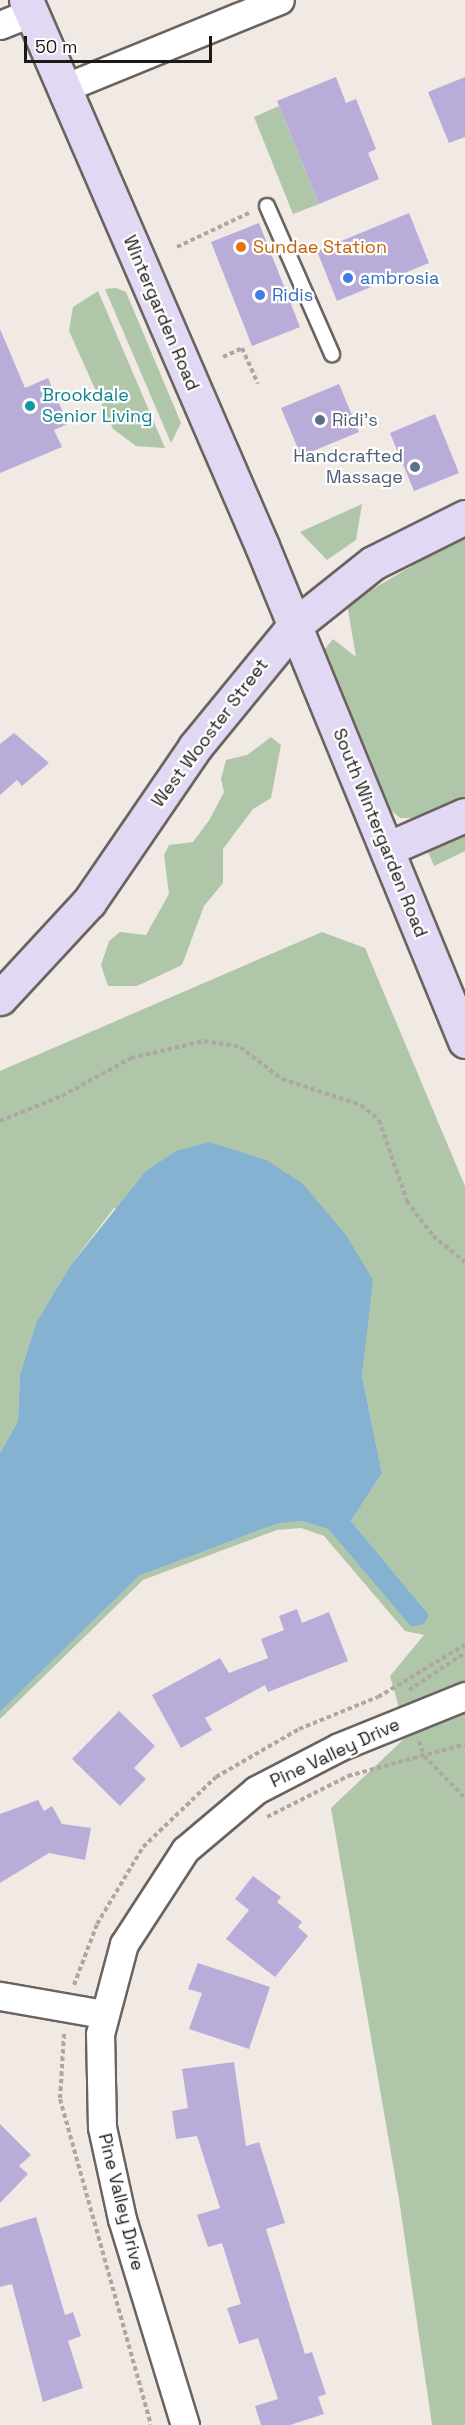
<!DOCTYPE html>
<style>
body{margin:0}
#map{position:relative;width:465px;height:2425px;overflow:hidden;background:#f1e9e4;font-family:"Space Grotesk",sans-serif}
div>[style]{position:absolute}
.green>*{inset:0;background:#b0c6a9}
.water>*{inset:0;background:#84b2d0}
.building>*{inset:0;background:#baacd9}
.path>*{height:4px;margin-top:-2px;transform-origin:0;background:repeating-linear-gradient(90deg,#ada6a2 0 4.5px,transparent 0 7.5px)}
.roads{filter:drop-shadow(2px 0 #6a635f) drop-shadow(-2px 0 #6a635f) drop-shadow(0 2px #6a635f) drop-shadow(0 -2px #6a635f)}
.lane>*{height:14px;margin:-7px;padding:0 7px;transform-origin:7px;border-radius:7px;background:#fff}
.street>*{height:27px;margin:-13.5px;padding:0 13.5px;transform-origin:13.5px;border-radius:13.5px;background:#fff}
.secondary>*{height:33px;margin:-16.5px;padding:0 16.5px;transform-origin:16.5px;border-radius:16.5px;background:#e1d8f4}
.dots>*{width:16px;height:16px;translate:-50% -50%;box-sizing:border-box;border:3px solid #fff;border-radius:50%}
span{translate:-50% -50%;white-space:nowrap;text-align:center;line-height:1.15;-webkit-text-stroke:4.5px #fff;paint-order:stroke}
.food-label{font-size:18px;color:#c56008}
.left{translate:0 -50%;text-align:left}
.shop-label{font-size:18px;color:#366cbe}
.street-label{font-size:18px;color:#1c1917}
.culture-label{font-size:18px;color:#0d838f}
.service-label{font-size:18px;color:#4e5e75}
.right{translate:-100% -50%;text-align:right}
.scale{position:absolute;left:24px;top:36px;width:188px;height:27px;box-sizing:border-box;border:3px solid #1c1917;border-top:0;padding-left:8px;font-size:18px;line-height:21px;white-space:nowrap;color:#1c1917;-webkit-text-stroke:4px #fff;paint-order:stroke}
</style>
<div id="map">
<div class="green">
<div style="clip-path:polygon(279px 106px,319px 204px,293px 214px,254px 117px)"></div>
<div style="clip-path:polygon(116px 288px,126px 292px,181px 423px,171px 443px,105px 289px)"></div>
<div style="clip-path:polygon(98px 291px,165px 448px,136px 446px,113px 429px,69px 331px,73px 307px)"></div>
<div style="clip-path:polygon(362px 504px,356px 540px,327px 560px,300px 532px)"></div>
<div style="clip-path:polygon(465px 535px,465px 800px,424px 818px,400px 818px,380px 801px,320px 655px,333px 639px,356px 657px,347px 604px)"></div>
<div style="clip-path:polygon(271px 737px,281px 745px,271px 798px,253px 809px,223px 849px,223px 883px,204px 906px,182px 965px,137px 986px,108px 986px,101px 965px,109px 941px,120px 932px,146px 935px,169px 894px,164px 855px,169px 845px,193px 842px,210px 819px,224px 792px,221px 779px,226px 760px,247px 755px)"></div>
<div style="clip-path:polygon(465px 829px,465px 851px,434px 866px,426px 847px)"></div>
<div style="clip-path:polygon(322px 932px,365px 948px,465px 1186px,465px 2425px,432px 2425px,399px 2199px,331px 1808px,407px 1736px,390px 1676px,424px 1635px,405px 1631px,324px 1536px,301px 1528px,277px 1530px,143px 1580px,0 1719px,0 1712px,139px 1576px,276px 1524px,301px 1521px,328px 1529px,411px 1627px,429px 1615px,351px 1521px,382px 1473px,362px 1376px,372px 1279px,114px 1208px,70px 1266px,36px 1323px,20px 1374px,18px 1421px,0 1453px,0 1071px)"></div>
</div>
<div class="water">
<div style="clip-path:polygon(209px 1142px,266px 1160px,302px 1183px,346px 1235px,373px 1280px,362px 1376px,382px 1473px,351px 1521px,429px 1615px,424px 1624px,411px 1627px,328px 1529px,301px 1521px,276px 1524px,139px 1576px,0 1712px,0 1453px,18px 1421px,20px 1374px,36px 1323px,70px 1266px,146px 1171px,176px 1151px)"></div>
</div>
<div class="building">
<div style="clip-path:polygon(336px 77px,346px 103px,356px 99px,376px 149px,368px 153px,379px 179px,319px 204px,277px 101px)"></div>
<div style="clip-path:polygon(465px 77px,465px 137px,449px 143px,428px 92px)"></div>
<div style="clip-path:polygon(409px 213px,429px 263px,337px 301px,317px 251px)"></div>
<div style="clip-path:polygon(259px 223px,300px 327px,252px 346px,211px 242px)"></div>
<div style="clip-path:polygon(0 329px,25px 388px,48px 378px,68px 424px,54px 430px,62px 447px,0 473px)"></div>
<div style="clip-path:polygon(339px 384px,359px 432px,301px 456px,281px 408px)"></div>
<div style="clip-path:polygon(435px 414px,459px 473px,414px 491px,390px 433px)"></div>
<div style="clip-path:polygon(14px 733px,49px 763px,22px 786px,17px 780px,0 795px,0 744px)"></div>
<div style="clip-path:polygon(297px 1609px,302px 1623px,329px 1612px,348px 1661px,268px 1692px,265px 1685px,205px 1718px,212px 1730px,181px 1748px,152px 1695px,220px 1658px,229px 1673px,268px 1658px,261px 1639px,284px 1630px,279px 1616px)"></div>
<div style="clip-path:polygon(119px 1711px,155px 1746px,134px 1768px,146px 1779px,120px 1806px,72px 1759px)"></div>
<div style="clip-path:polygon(38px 1800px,44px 1811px,52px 1806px,62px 1824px,91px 1828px,85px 1860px,49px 1853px,0 1883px,0 1814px)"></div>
<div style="clip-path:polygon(253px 1876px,281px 1897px,277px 1902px,302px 1922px,298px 1927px,308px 1936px,275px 1977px,226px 1939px,249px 1910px,235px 1899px)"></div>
<div style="clip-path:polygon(198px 1963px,270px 1987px,249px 2049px,189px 2029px,202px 1993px,188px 1989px)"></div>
<div style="clip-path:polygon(234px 2062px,246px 2146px,259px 2142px,285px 2223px,266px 2229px,305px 2354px,312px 2352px,326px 2394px,318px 2397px,324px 2414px,290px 2425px,261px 2425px,255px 2406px,278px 2399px,258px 2338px,239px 2344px,227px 2308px,241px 2304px,222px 2243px,208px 2247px,197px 2215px,220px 2208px,197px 2136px,176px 2139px,172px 2111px,188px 2108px,182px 2069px)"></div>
<div style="clip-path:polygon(0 2124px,31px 2155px,19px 2166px,28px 2174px,0 2203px)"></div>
<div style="clip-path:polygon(36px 2217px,65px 2315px,73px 2312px,81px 2336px,68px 2341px,83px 2388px,43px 2402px,12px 2284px,0 2287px,0 2228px)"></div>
</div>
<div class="path">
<div style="left:177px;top:247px;width:80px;rotate:-25.3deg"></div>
<div style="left:223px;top:357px;width:21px;rotate:-25deg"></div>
<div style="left:242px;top:348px;width:39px;rotate:66deg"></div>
<div style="left:0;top:1121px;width:67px;rotate:-22deg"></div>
<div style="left:62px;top:1096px;width:79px;rotate:-28.8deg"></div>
<div style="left:131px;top:1058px;width:75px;rotate:-13.1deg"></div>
<div style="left:204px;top:1041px;width:36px;rotate:9deg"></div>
<div style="left:240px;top:1047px;width:53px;rotate:37.3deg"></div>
<div style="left:282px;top:1079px;width:83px;rotate:18.2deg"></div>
<div style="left:361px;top:1105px;width:23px;rotate:40deg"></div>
<div style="left:379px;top:1120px;width:86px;rotate:70.9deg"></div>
<div style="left:407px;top:1201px;width:44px;rotate:53.4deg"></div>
<div style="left:433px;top:1236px;width:41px;rotate:39.1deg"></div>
<div style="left:409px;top:1690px;width:67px;rotate:-33.5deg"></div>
<div style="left:419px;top:1741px;width:16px;rotate:72deg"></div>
<div style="left:424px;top:1756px;width:59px;rotate:45.7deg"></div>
<div style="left:267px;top:1817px;width:91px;rotate:-26.8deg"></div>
<div style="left:348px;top:1776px;width:121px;rotate:-15.3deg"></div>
<div style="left:74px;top:1985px;width:65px;rotate:-69.3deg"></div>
<div style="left:97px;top:1924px;width:90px;rotate:-59.1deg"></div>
<div style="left:143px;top:1847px;width:101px;rotate:-43.8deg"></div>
<div style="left:216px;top:1777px;width:96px;rotate:-30deg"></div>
<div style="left:299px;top:1729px;width:85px;rotate:-22.1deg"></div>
<div style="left:378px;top:1697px;width:101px;rotate:-30.9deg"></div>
<div style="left:64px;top:2034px;width:65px;rotate:93.5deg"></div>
<div style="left:60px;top:2099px;width:338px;rotate:74.4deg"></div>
</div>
<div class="roads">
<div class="lane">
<div style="left:267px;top:206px;width:162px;rotate:66.3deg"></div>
</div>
<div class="street">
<div style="left:0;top:25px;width:35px;rotate:-22deg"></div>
<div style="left:64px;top:88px;width:233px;rotate:-22.2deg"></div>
<div style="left:0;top:1996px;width:105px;rotate:9.9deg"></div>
<div style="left:185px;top:2425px;width:215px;rotate:-107deg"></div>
<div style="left:122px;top:2219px;width:94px;rotate:-102.3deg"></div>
<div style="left:102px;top:2127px;width:93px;rotate:-91.2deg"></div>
<div style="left:100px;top:2034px;width:93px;rotate:-75.1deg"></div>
<div style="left:124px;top:1944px;width:112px;rotate:-57deg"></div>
<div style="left:185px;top:1850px;width:93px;rotate:-40.2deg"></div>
<div style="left:256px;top:1790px;width:93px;rotate:-27.4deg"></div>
<div style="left:339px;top:1747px;width:136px;rotate:-22deg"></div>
</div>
<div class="secondary">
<div style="left:26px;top:0;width:595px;rotate:66.62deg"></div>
<div style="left:262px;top:546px;width:535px;rotate:67.7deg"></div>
<div style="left:387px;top:849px;width:85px;rotate:-23.6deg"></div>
<div style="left:0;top:998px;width:131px;rotate:-47.2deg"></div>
<div style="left:89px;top:902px;width:188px;rotate:-55.6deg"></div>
<div style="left:195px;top:747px;width:156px;rotate:-50.7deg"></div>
<div style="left:294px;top:626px;width:101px;rotate:-38.6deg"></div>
<div style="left:373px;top:563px;width:103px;rotate:-26.6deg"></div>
</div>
</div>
<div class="dots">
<div style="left:241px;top:247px;background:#e8710a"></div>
<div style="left:348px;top:278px;background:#3f7fe0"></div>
<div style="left:260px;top:295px;background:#3f7fe0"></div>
<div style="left:30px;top:406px;background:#0f9aa8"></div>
<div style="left:320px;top:420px;background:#5c6f8a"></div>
<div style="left:415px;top:467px;background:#5c6f8a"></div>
</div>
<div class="food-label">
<span class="left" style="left:253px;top:247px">Sundae Station</span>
</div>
<div class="shop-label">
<span class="left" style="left:360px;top:278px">ambrosia</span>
<span class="left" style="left:272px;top:295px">Ridis</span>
</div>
<div class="street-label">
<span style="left:161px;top:313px;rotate:67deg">Wintergarden Road</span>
<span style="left:210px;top:733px;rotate:-53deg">West Wooster Street</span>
<span style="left:380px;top:833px;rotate:68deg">South Wintergarden Road</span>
<span style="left:335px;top:1753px;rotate:-25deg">Pine Valley Drive</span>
<span style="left:121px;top:2202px;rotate:76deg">Pine Valley Drive</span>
</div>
<div class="culture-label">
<span class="left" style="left:42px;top:406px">Brookdale<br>Senior Living</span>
</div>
<div class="service-label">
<span class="left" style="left:332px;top:420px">Ridi's</span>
<span class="right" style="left:403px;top:467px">Handcrafted<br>Massage</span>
</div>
<div class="scale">50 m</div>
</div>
